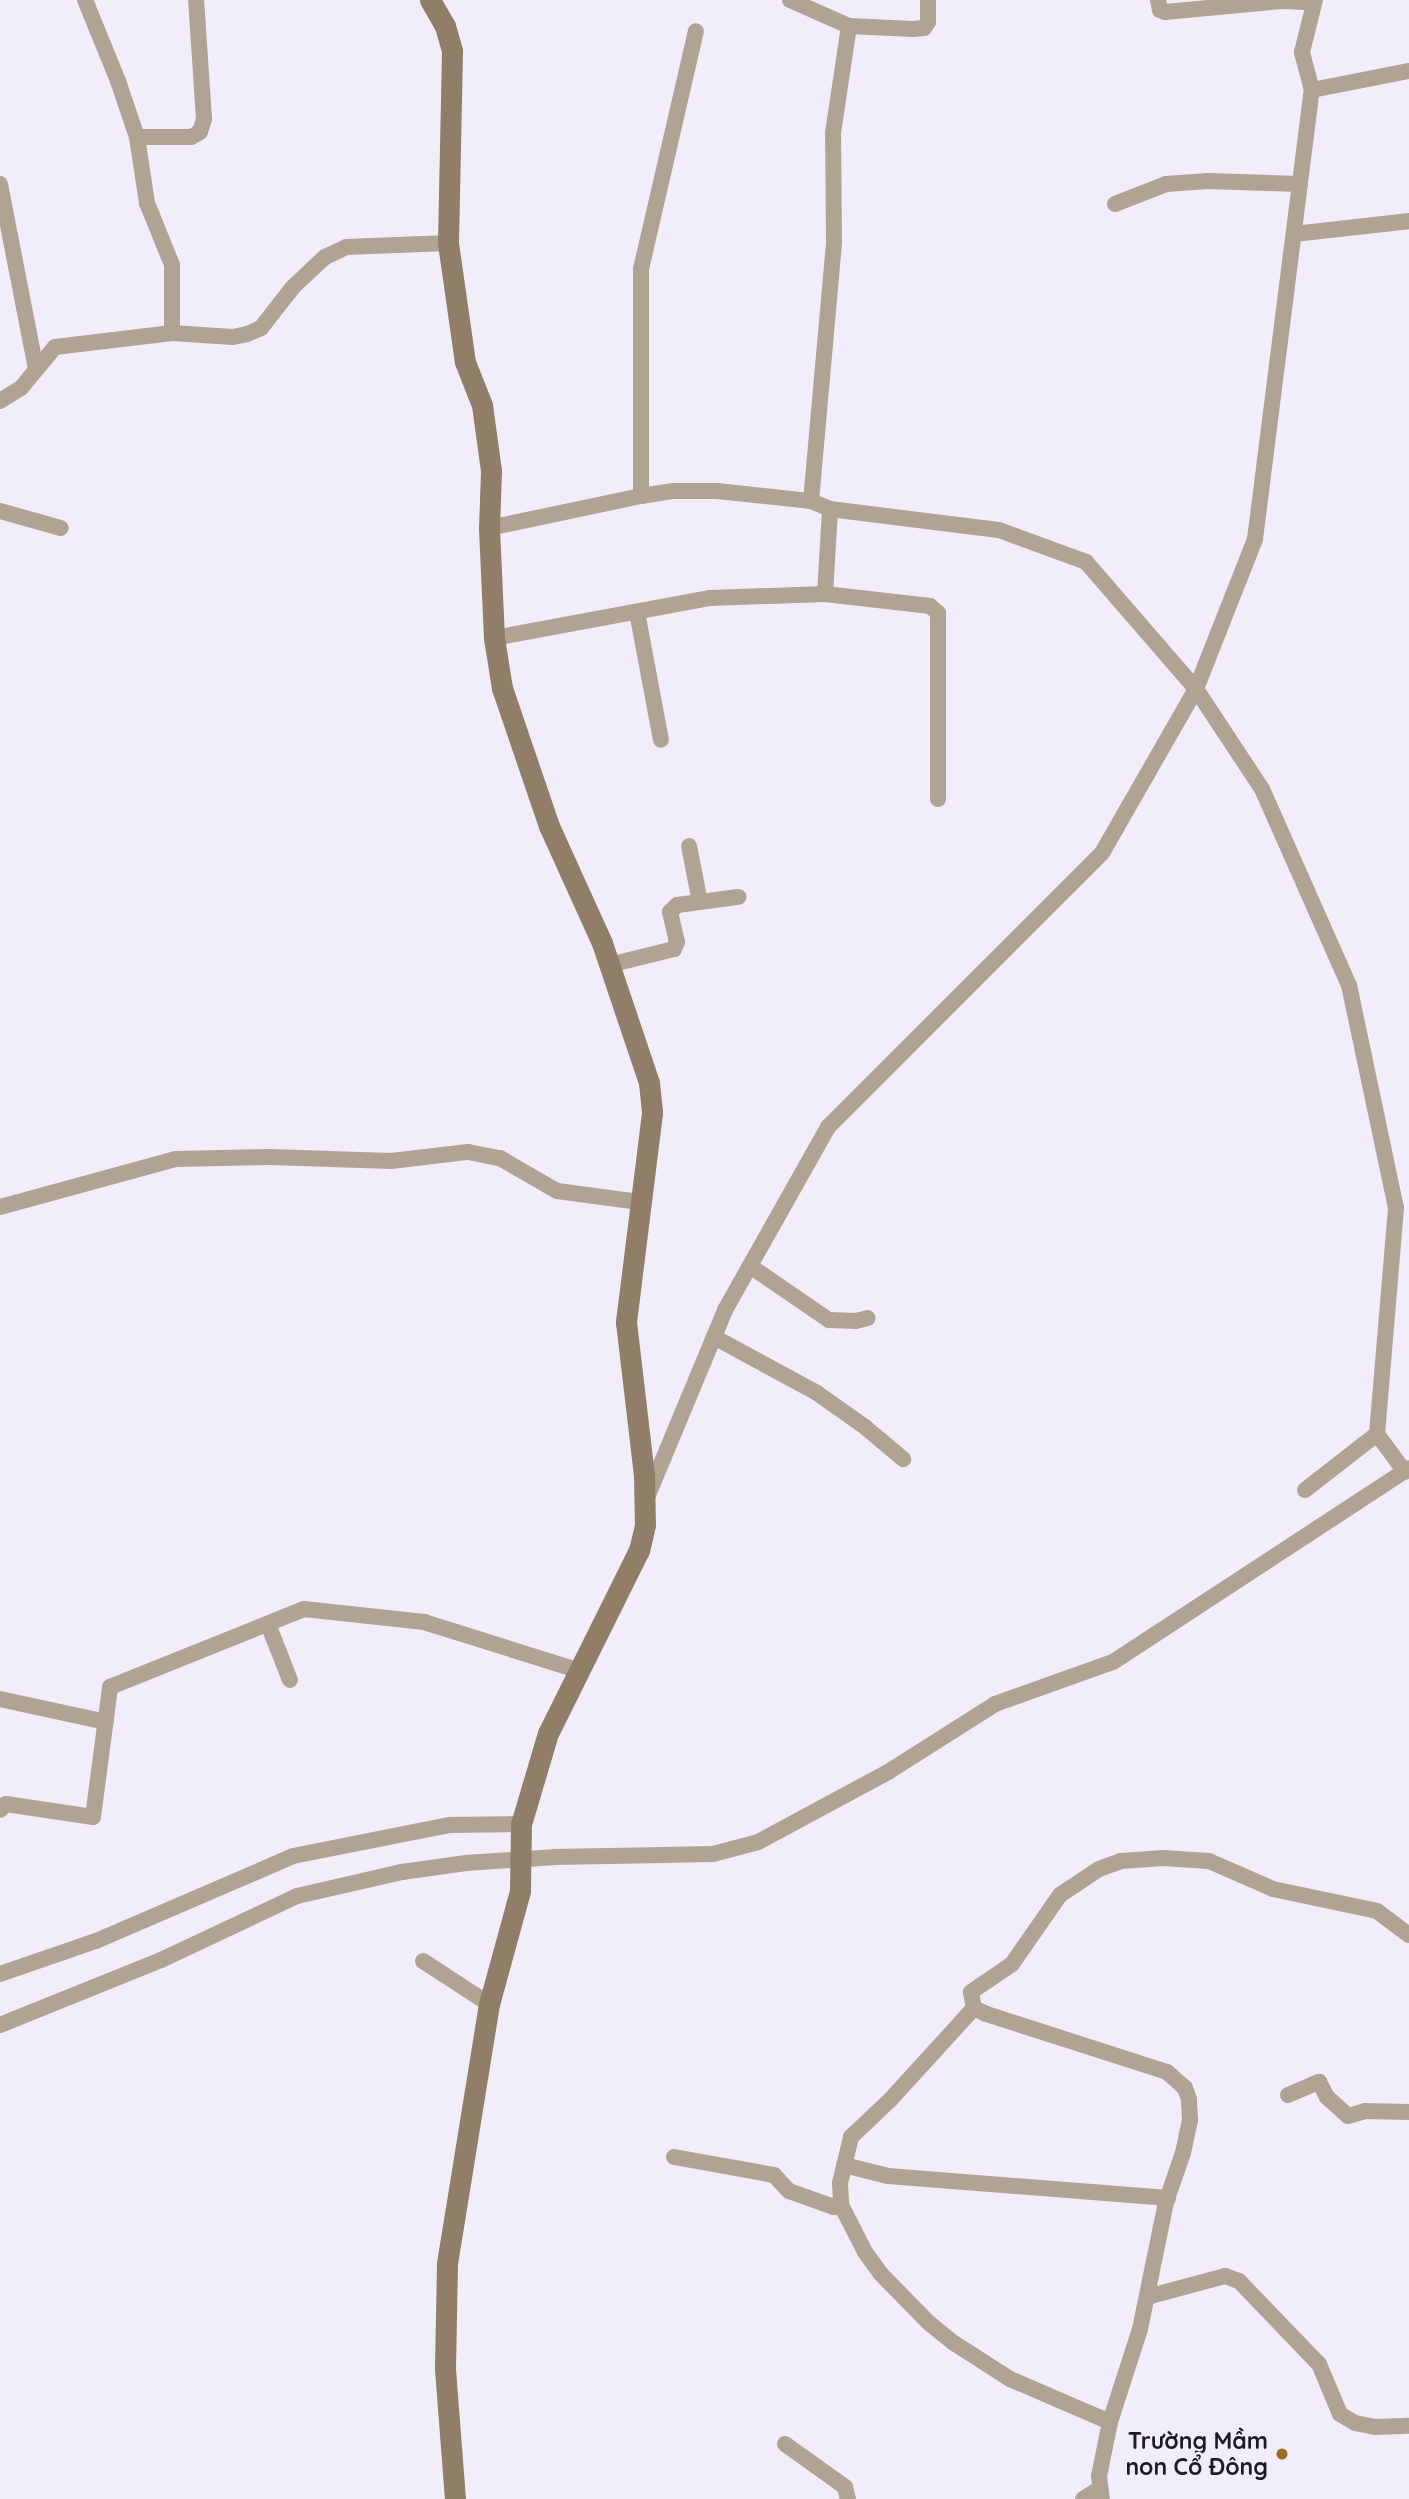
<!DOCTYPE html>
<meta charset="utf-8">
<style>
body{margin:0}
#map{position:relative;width:1409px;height:2499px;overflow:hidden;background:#f2edfa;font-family:Quicksand,sans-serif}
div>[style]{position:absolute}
.street>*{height:16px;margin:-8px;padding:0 8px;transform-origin:8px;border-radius:8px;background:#b0a394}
.secondary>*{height:21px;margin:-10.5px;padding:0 10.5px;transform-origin:10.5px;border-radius:10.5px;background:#907e68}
.dots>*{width:19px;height:19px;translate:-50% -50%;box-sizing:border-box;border:4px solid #f2edfa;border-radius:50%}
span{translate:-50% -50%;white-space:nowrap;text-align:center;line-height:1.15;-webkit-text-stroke:5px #f2edfa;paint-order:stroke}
.poi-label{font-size:23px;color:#1f1b26;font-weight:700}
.right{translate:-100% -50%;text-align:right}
</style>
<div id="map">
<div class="street">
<div style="left:85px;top:0;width:87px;rotate:67.8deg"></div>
<div style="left:118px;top:81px;width:59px;rotate:71.3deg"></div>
<div style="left:137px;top:137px;width:54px"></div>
<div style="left:191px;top:137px;width:10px;rotate:-29deg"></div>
<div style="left:200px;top:132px;width:14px;rotate:-73deg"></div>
<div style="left:204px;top:119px;width:119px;rotate:-93.8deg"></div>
<div style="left:790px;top:0;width:64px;rotate:23.8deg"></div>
<div style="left:849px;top:26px;width:64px;rotate:2.7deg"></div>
<div style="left:913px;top:29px;width:11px;rotate:-5deg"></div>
<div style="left:924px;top:28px;width:7px;rotate:-56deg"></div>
<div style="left:928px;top:22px;width:22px;rotate:-90deg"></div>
<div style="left:1158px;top:0;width:10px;rotate:79deg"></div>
<div style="left:1160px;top:10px;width:5px;rotate:22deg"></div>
<div style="left:1165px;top:12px;width:117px;rotate:-5.4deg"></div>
<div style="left:1281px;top:1px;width:33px;rotate:2deg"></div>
<div style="left:1312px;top:90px;width:99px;rotate:-11.1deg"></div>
<div style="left:137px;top:137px;width:67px;rotate:81.4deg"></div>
<div style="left:147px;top:203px;width:67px;rotate:68deg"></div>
<div style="left:172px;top:265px;width:68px;rotate:90deg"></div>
<div style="left:0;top:184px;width:189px;rotate:79deg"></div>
<div style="left:1115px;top:204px;width:55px;rotate:-21.4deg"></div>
<div style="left:1166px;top:184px;width:42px;rotate:-4.1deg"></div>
<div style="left:1208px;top:181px;width:92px;rotate:1.9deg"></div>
<div style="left:1294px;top:234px;width:116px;rotate:-6.4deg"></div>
<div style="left:0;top:401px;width:25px;rotate:-32deg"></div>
<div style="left:21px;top:388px;width:53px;rotate:-50.3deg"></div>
<div style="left:55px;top:347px;width:118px;rotate:-6.8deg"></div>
<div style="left:172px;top:333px;width:61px;rotate:3.8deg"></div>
<div style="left:233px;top:337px;width:14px;rotate:-12deg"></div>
<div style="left:247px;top:334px;width:15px;rotate:-23deg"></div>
<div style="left:261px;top:328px;width:52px;rotate:-52deg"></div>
<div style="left:293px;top:287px;width:44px;rotate:-43.2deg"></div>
<div style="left:325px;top:257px;width:23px;rotate:-25deg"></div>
<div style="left:346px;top:247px;width:102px;rotate:-2.2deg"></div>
<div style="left:641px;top:496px;width:227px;rotate:-90deg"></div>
<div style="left:641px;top:269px;width:244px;rotate:-77deg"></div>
<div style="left:811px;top:501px;width:260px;rotate:-84.9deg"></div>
<div style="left:834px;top:242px;width:109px;rotate:-90.5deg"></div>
<div style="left:833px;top:133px;width:108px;rotate:-81.5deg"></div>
<div style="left:0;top:511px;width:63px;rotate:15.6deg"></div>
<div style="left:489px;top:528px;width:155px;rotate:-11.9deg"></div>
<div style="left:641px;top:496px;width:33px;rotate:-9deg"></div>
<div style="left:674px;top:491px;width:43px"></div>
<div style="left:717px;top:491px;width:95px;rotate:6.1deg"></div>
<div style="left:811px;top:501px;width:21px;rotate:23deg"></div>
<div style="left:830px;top:509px;width:170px;rotate:7.1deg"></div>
<div style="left:999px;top:530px;width:93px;rotate:20.2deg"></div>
<div style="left:1086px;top:562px;width:168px;rotate:49.1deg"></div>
<div style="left:1196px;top:689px;width:120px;rotate:56.6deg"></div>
<div style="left:1262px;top:789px;width:214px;rotate:66.1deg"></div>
<div style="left:1349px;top:985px;width:228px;rotate:78.1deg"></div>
<div style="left:1396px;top:1208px;width:227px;rotate:94.8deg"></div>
<div style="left:1377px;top:1434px;width:47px;rotate:53.6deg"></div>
<div style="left:825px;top:594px;width:85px;rotate:-86.6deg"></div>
<div style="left:637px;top:612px;width:130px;rotate:79.4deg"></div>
<div style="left:494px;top:638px;width:220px;rotate:-10.5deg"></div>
<div style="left:710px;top:598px;width:115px;rotate:-2deg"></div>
<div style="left:825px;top:594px;width:106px;rotate:6.5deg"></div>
<div style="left:930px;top:606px;width:11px;rotate:41deg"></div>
<div style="left:938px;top:613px;width:186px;rotate:90deg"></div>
<div style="left:689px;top:846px;width:57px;rotate:78.9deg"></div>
<div style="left:609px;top:965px;width:67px;rotate:-13.8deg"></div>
<div style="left:674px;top:949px;width:8px;rotate:-67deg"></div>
<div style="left:677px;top:942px;width:31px;rotate:-103deg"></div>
<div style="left:670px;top:912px;width:10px;rotate:-45deg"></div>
<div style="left:677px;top:905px;width:62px;rotate:-7.5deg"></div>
<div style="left:0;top:1207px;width:182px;rotate:-15.3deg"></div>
<div style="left:176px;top:1159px;width:94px;rotate:-1.2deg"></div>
<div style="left:270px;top:1157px;width:121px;rotate:1.9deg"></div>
<div style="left:391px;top:1161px;width:78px;rotate:-6.7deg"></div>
<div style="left:468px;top:1152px;width:33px;rotate:11deg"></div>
<div style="left:500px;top:1158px;width:66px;rotate:30.1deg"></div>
<div style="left:557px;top:1191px;width:83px;rotate:7.6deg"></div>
<div style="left:750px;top:1266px;width:96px;rotate:34.4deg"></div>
<div style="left:829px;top:1320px;width:27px;rotate:2deg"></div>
<div style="left:856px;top:1321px;width:12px;rotate:-14deg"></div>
<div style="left:714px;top:1337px;width:117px;rotate:28.5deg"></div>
<div style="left:817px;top:1393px;width:59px;rotate:35.3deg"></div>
<div style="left:865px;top:1427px;width:50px;rotate:40.1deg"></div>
<div style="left:1305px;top:1490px;width:91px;rotate:-37.9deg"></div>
<div style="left:646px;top:1500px;width:206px;rotate:-67.4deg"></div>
<div style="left:725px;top:1310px;width:210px;rotate:-60.6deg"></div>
<div style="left:828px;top:1127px;width:387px;rotate:-45deg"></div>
<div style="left:1102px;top:853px;width:189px;rotate:-60.2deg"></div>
<div style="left:1196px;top:689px;width:161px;rotate:-68.5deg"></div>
<div style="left:1255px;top:539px;width:453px;rotate:-82.8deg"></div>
<div style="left:1312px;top:90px;width:39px;rotate:-105deg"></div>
<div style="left:1302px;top:52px;width:54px;rotate:-76deg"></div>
<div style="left:268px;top:1624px;width:60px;rotate:68.6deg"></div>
<div style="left:0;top:1699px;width:108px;rotate:12.2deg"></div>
<div style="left:0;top:1810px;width:8px;rotate:-45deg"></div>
<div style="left:6px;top:1804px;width:88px;rotate:8.5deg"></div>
<div style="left:93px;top:1817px;width:131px;rotate:-82.5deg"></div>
<div style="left:110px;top:1687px;width:209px;rotate:-21.9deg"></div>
<div style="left:304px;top:1609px;width:121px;rotate:6.2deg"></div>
<div style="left:424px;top:1622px;width:160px;rotate:17.4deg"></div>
<div style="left:423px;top:1961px;width:79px;rotate:33.1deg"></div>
<div style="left:0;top:1974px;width:102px;rotate:-19deg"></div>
<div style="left:96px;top:1941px;width:215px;rotate:-23.3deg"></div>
<div style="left:293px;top:1856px;width:160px;rotate:-11.2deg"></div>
<div style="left:450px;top:1825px;width:71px;rotate:-0.8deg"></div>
<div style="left:974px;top:2008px;width:125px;rotate:132.4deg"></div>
<div style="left:890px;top:2100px;width:54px;rotate:136.5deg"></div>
<div style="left:851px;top:2137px;width:47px;rotate:103.4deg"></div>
<div style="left:840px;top:2183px;width:22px;rotate:87deg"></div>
<div style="left:841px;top:2205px;width:53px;rotate:62.9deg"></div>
<div style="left:865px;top:2252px;width:26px;rotate:54deg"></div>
<div style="left:880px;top:2273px;width:70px;rotate:45.6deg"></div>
<div style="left:929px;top:2323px;width:32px;rotate:39deg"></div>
<div style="left:954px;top:2343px;width:67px;rotate:32.7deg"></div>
<div style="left:1010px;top:2379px;width:109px;rotate:23.3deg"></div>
<div style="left:1110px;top:2422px;width:55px;rotate:101.5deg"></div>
<div style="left:1099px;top:2476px;width:23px;rotate:83deg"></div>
<div style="left:0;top:2025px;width:174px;rotate:-22deg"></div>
<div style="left:161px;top:1960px;width:150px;rotate:-25.2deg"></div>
<div style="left:297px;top:1896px;width:108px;rotate:-12.9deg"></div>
<div style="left:402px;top:1872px;width:65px;rotate:-8deg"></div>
<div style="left:466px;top:1863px;width:90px;rotate:-3.8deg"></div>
<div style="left:556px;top:1857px;width:157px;rotate:-1.1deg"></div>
<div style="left:713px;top:1854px;width:47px;rotate:-14.9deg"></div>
<div style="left:758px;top:1842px;width:148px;rotate:-28.3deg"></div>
<div style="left:888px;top:1772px;width:127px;rotate:-32.4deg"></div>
<div style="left:995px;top:1704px;width:125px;rotate:-19.6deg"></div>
<div style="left:1113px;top:1662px;width:354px;rotate:-33.2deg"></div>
<div style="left:1288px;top:2095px;width:34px;rotate:-23deg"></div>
<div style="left:1319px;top:2082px;width:17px;rotate:62deg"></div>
<div style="left:1327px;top:2097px;width:28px;rotate:42deg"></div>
<div style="left:1348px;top:2116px;width:18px;rotate:-16deg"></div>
<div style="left:1365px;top:2111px;width:44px;rotate:1.3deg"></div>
<div style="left:674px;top:2157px;width:102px;rotate:10.2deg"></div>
<div style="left:774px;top:2175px;width:22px;rotate:47deg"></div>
<div style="left:789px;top:2191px;width:48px;rotate:19.6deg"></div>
<div style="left:834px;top:2207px;width:7px;rotate:-16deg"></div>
<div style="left:844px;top:2165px;width:45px;rotate:14deg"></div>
<div style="left:888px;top:2176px;width:281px;rotate:4.5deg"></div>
<div style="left:1147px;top:2297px;width:81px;rotate:-15.1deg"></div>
<div style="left:1225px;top:2276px;width:15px;rotate:20deg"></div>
<div style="left:1239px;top:2281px;width:115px;rotate:46.1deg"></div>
<div style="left:1319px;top:2364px;width:54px;rotate:67.2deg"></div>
<div style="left:1340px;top:2414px;width:17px;rotate:31deg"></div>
<div style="left:1355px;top:2423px;width:20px;rotate:11deg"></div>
<div style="left:1375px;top:2427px;width:34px;rotate:-2deg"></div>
<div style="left:1110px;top:2422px;width:98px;rotate:-72.1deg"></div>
<div style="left:1140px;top:2329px;width:130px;rotate:-78.4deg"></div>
<div style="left:1166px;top:2202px;width:52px;rotate:-70.9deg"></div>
<div style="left:1183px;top:2153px;width:34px;rotate:-78deg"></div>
<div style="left:1190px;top:2120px;width:21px;rotate:-93deg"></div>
<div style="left:1189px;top:2099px;width:12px;rotate:-110deg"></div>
<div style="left:1185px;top:2088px;width:24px;rotate:-138deg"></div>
<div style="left:1167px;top:2072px;width:190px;rotate:-162.2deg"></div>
<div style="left:986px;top:2014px;width:13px;rotate:-153deg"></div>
<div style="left:974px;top:2008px;width:16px;rotate:-101deg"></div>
<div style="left:971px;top:1992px;width:50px;rotate:-34.3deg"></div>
<div style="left:1012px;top:1964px;width:84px;rotate:-55.2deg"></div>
<div style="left:1060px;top:1895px;width:47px;rotate:-33.7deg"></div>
<div style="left:1099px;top:1869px;width:23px;rotate:-20deg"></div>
<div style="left:1121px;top:1861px;width:42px;rotate:-4.1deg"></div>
<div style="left:1163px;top:1858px;width:46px;rotate:3.7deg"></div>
<div style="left:1209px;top:1861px;width:70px;rotate:23.6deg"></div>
<div style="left:1273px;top:1889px;width:106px;rotate:11.9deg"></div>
<div style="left:1377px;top:1911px;width:40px;rotate:37deg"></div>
<div style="left:785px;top:2444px;width:74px;rotate:35.6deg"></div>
<div style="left:845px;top:2487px;width:12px;rotate:76deg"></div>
<div style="left:1083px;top:2499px;width:19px;rotate:-32deg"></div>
</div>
<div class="secondary">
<div style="left:430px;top:0;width:30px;rotate:60deg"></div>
<div style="left:445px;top:26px;width:26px;rotate:74deg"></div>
<div style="left:452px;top:51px;width:192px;rotate:91.2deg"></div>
<div style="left:448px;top:243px;width:120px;rotate:81.9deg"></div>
<div style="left:465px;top:362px;width:46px;rotate:68.4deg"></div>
<div style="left:482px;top:405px;width:67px;rotate:82.2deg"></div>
<div style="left:491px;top:471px;width:57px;rotate:92deg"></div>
<div style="left:489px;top:528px;width:110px;rotate:87.4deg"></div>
<div style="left:494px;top:638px;width:51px;rotate:80.9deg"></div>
<div style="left:502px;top:688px;width:146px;rotate:71.2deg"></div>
<div style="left:549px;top:826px;width:128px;rotate:65.6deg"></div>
<div style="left:602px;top:943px;width:148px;rotate:71.4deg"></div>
<div style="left:649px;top:1083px;width:30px;rotate:84deg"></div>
<div style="left:652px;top:1113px;width:211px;rotate:97.1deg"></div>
<div style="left:626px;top:1322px;width:154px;rotate:83.3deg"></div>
<div style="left:644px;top:1475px;width:50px;rotate:88.9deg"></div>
<div style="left:645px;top:1525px;width:26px;rotate:103deg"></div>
<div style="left:639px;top:1550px;width:204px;rotate:116.4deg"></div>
<div style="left:548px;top:1733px;width:95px;rotate:106.5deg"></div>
<div style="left:521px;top:1824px;width:67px;rotate:90.9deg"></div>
<div style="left:520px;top:1891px;width:117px;rotate:105.3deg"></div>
<div style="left:489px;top:2004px;width:263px;rotate:99.2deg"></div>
<div style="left:447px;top:2264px;width:105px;rotate:91.1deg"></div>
<div style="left:445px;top:2369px;width:130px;rotate:85.6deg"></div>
</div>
<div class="dots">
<div style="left:1282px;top:2454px;background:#9d6c20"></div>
</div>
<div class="poi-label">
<span class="right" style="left:1268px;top:2454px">Trường Mầm<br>non Cổ Đông</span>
</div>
</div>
